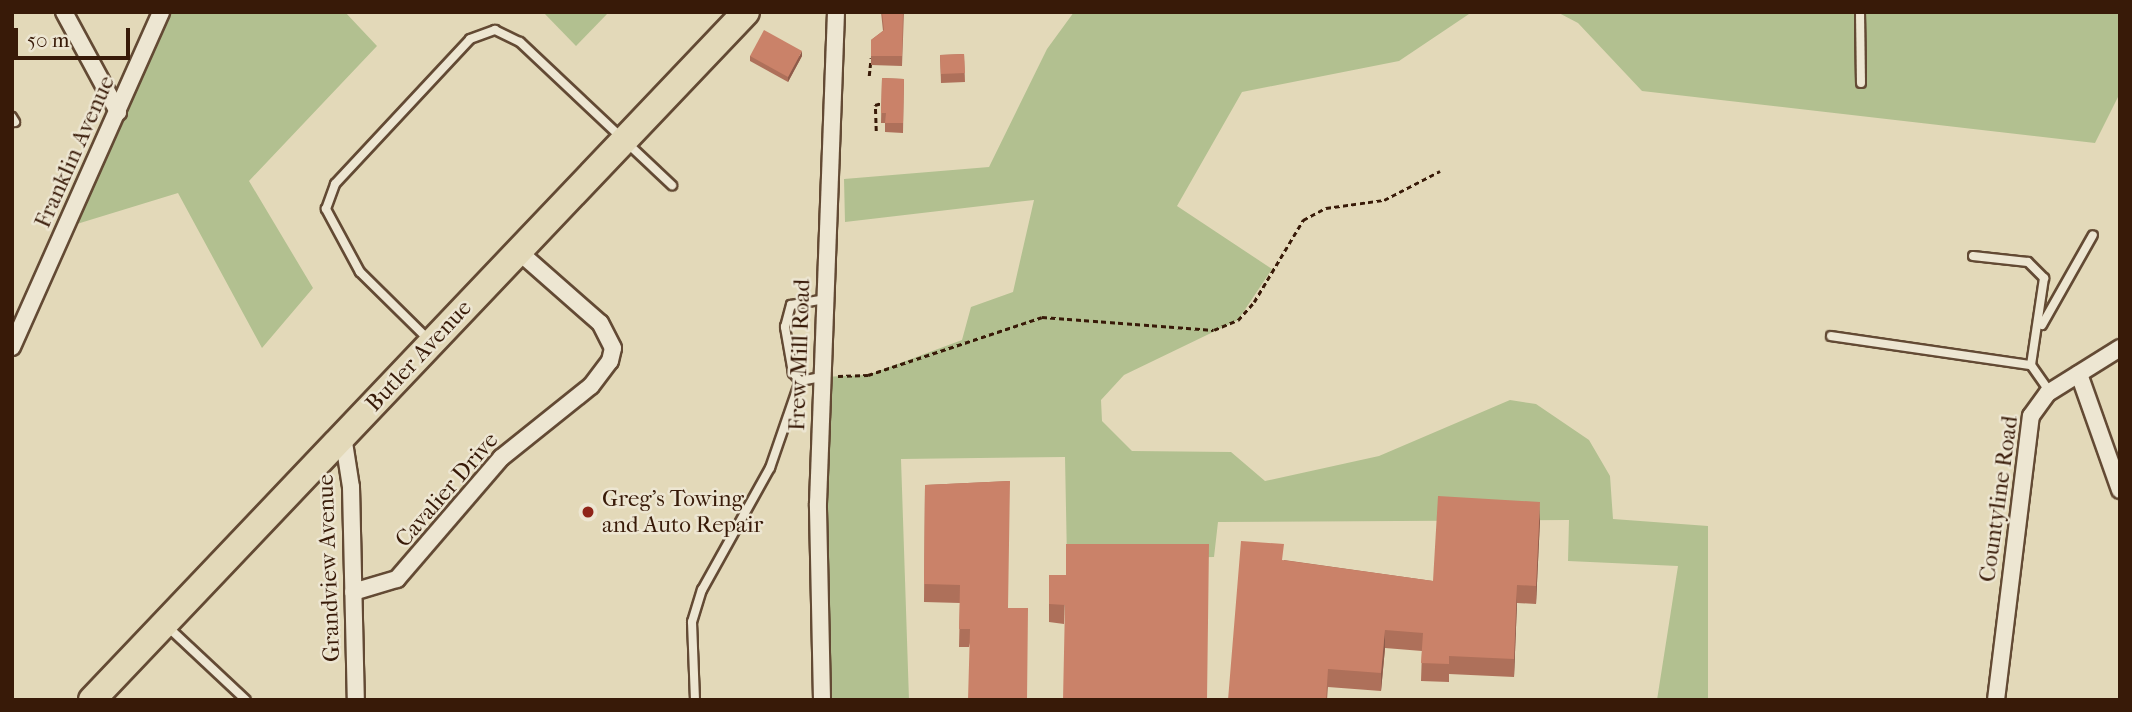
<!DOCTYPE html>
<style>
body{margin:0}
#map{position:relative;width:2132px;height:712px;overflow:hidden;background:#e3d9b9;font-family:"IM FELL French Canon",serif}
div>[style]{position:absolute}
.green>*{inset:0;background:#b2c090}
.path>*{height:2.5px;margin-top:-1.25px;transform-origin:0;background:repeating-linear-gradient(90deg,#381a08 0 5px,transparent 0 8.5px)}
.roads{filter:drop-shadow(2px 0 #634a34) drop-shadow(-2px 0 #634a34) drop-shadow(0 2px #634a34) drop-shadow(0 -2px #634a34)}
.lane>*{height:8px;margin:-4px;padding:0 4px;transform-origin:4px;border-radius:4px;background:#ede6d2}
.street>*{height:16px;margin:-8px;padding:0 8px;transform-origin:8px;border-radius:8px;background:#ede6d2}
.primary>*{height:26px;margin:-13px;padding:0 13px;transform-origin:13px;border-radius:13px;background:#e3d9b9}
.wall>*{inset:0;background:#ae705a}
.shaded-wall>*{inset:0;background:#8d5b4a}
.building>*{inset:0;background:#ca8269}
.dots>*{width:19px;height:19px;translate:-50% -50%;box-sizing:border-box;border:4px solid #ede6d2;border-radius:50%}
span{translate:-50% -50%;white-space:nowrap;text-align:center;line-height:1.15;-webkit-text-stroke:5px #ede6d2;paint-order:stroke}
.street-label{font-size:23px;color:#381a08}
.poi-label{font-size:23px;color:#381a08}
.left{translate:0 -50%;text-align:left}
.frame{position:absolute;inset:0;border:14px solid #381a08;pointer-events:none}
.scale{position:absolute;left:14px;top:28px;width:116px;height:32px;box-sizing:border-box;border:4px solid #381a08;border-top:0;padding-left:9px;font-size:21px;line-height:24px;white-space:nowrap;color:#381a08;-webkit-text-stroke:5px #ede6d2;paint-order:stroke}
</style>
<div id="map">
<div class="green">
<div style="clip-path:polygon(161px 12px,345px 12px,377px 46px,249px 181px,313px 288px,262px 348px,178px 193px,67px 227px)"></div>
<div style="clip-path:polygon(543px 12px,609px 12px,576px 46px)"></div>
<div style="clip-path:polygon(1074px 12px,1472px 12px,1399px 61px,1242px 92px,1177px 206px,1272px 269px,1238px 320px,1124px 375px,1101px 400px,1102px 421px,1132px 451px,1231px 452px,1265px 481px,1379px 456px,1510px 400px,1536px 404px,1589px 440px,1610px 476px,1613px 519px,1708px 526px,1708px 700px,1657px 700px,1678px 566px,1568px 561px,1569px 520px,1218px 522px,1214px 557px,1067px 560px,1065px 457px,901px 459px,909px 700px,822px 700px,821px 377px,868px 375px,962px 340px,971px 307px,1013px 292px,1034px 200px,845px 222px,844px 179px,989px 167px,1047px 49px)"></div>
<div style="clip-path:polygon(1557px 12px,2120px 12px,2120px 93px,2095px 143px,1642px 91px,1578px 23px)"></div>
</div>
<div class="path">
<div style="left:869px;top:76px;width:18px;rotate:-84deg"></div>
<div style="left:876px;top:131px;width:26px;rotate:-92deg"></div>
<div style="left:875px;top:105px;width:7px;rotate:-16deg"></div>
<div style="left:838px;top:376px;width:30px;rotate:-2deg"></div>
<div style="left:868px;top:375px;width:183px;rotate:-18.4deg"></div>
<div style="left:1042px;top:317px;width:172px;rotate:4.3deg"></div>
<div style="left:1214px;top:330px;width:26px;rotate:-23deg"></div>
<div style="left:1238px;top:320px;width:24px;rotate:-48deg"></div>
<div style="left:1254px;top:302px;width:96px;rotate:-59.1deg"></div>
<div style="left:1303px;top:220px;width:26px;rotate:-28deg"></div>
<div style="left:1326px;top:208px;width:59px;rotate:-7.9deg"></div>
<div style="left:1384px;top:200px;width:63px;rotate:-27.4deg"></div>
</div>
<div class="roads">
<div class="lane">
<div style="left:1860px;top:12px;width:71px;rotate:89.2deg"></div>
<div style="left:12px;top:117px;width:6px;rotate:59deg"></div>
<div style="left:1973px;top:256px;width:55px;rotate:6.2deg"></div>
<div style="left:2028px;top:262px;width:23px;rotate:45deg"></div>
<div style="left:2044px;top:278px;width:88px;rotate:98.5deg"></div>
<div style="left:2031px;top:365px;width:33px;rotate:55deg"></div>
<div style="left:2042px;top:325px;width:103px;rotate:-60.5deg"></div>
<div style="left:1831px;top:336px;width:202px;rotate:8.3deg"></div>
<div style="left:429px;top:340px;width:97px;rotate:-135.4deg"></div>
<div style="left:360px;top:272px;width:72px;rotate:-118.4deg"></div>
<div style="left:326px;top:209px;width:27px;rotate:-70deg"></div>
<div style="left:335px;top:184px;width:198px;rotate:-47deg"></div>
<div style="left:470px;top:39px;width:27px;rotate:-20deg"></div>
<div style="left:495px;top:30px;width:28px;rotate:26deg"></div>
<div style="left:520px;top:42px;width:209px;rotate:43.3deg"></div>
<div style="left:821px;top:377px;width:21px;rotate:169deg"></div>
<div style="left:800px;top:381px;width:11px;rotate:-131deg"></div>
<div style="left:793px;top:373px;width:47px;rotate:-99.9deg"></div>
<div style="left:785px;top:327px;width:23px;rotate:-75deg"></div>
<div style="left:791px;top:305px;width:34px;rotate:-10deg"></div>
<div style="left:169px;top:628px;width:105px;rotate:43.1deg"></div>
<div style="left:695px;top:700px;width:78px;rotate:-92.2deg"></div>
<div style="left:692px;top:622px;width:34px;rotate:-73deg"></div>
<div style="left:702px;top:590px;width:140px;rotate:-60.9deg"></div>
<div style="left:770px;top:468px;width:92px;rotate:-71deg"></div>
</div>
<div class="street">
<div style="left:64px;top:12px;width:114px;rotate:61.6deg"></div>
<div style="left:12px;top:347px;width:367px;rotate:-66deg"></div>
<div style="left:2079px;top:374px;width:123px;rotate:70.5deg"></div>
<div style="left:343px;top:436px;width:52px;rotate:81.1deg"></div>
<div style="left:351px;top:487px;width:213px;rotate:88.7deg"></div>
<div style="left:353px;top:592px;width:46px;rotate:-16.5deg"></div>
<div style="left:397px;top:579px;width:160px;rotate:-49.3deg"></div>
<div style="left:501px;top:458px;width:115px;rotate:-38.7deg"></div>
<div style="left:591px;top:386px;width:31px;rotate:-53deg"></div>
<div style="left:610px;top:361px;width:13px;rotate:-77deg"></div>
<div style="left:613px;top:348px;width:28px;rotate:-117deg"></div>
<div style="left:600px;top:323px;width:109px;rotate:-138.7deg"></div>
<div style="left:822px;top:700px;width:197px;rotate:-91.2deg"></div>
<div style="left:818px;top:503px;width:491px;rotate:-87.9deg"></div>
<div style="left:1996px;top:700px;width:286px;rotate:-83deg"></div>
<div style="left:2031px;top:416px;width:29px;rotate:-54deg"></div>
<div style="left:2048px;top:393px;width:85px;rotate:-32deg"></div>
</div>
<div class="primary">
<div style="left:92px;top:700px;width:949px;rotate:-46.45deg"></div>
</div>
</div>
<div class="wall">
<div style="clip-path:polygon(881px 12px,904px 12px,902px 66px,871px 65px,871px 40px,883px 31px)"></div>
<div style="clip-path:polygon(964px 54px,965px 82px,941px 83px,940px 55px)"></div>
<div style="clip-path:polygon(750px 56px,802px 56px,788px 82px,750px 61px)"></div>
<div style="clip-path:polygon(882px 78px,904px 79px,903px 133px,885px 132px,885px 123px,881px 123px)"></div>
<div style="clip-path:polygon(1010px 481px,969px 647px,959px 647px,960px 603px,924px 602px,925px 485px)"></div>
<div style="clip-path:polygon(1540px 520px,1536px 604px,1517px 603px,1514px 677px,1449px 674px,1449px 682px,1421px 681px,1422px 651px,1385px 648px,1381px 691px,1328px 687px,1327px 700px,1228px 700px,1284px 560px,1433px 581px)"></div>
<div style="clip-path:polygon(1049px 575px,1066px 575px,1064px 624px,1049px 622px)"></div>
</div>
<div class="shaded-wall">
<div style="clip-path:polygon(802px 51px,802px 56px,788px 82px,788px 77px)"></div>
<div style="clip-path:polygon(1540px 502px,1540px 520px,1536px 604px,1536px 586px)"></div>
<div style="clip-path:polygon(1517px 585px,1517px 603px,1514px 677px,1514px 659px)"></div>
<div style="clip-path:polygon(1385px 630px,1385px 648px,1381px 691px,1381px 673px)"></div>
</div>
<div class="building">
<div style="clip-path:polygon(882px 12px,903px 12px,902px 56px,871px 56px,871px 40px,884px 30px)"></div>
<div style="clip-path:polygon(764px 30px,802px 51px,788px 77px,750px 56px)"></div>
<div style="clip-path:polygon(964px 54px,965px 73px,941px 74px,940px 55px)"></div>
<div style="clip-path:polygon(882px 78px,904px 79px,903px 123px,885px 123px,886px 113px,881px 113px)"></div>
<div style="clip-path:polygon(1010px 481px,1008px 608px,1028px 608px,1027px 700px,968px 700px,970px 629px,959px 629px,960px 585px,924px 584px,925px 485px)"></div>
<div style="clip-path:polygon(1438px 496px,1540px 502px,1536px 586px,1517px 585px,1514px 659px,1449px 656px,1449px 664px,1421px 663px,1423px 633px,1385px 630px,1381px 673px,1328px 669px,1326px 700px,1228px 700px,1241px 541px,1284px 544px,1282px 560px,1433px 581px)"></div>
<div style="clip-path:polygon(1066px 544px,1209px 544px,1207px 700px,1063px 700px,1065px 605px,1049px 604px,1049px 575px,1066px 575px)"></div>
</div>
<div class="dots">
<div style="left:588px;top:512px;background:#8f2418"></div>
</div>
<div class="street-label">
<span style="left:75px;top:152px;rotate:-66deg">Franklin Avenue</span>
<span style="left:800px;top:355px;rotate:-88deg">Frew Mill Road</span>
<span style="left:419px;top:356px;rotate:-47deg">Butler Avenue</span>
<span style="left:447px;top:490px;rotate:-49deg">Cavalier Drive</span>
<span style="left:1999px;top:499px;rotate:-82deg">Countyline Road</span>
<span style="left:329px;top:568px;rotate:-92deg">Grandview Avenue</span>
</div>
<div class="poi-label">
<span class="left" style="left:602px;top:512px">Greg's Towing<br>and Auto Repair</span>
</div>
<div class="frame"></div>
<div class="scale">50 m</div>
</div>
